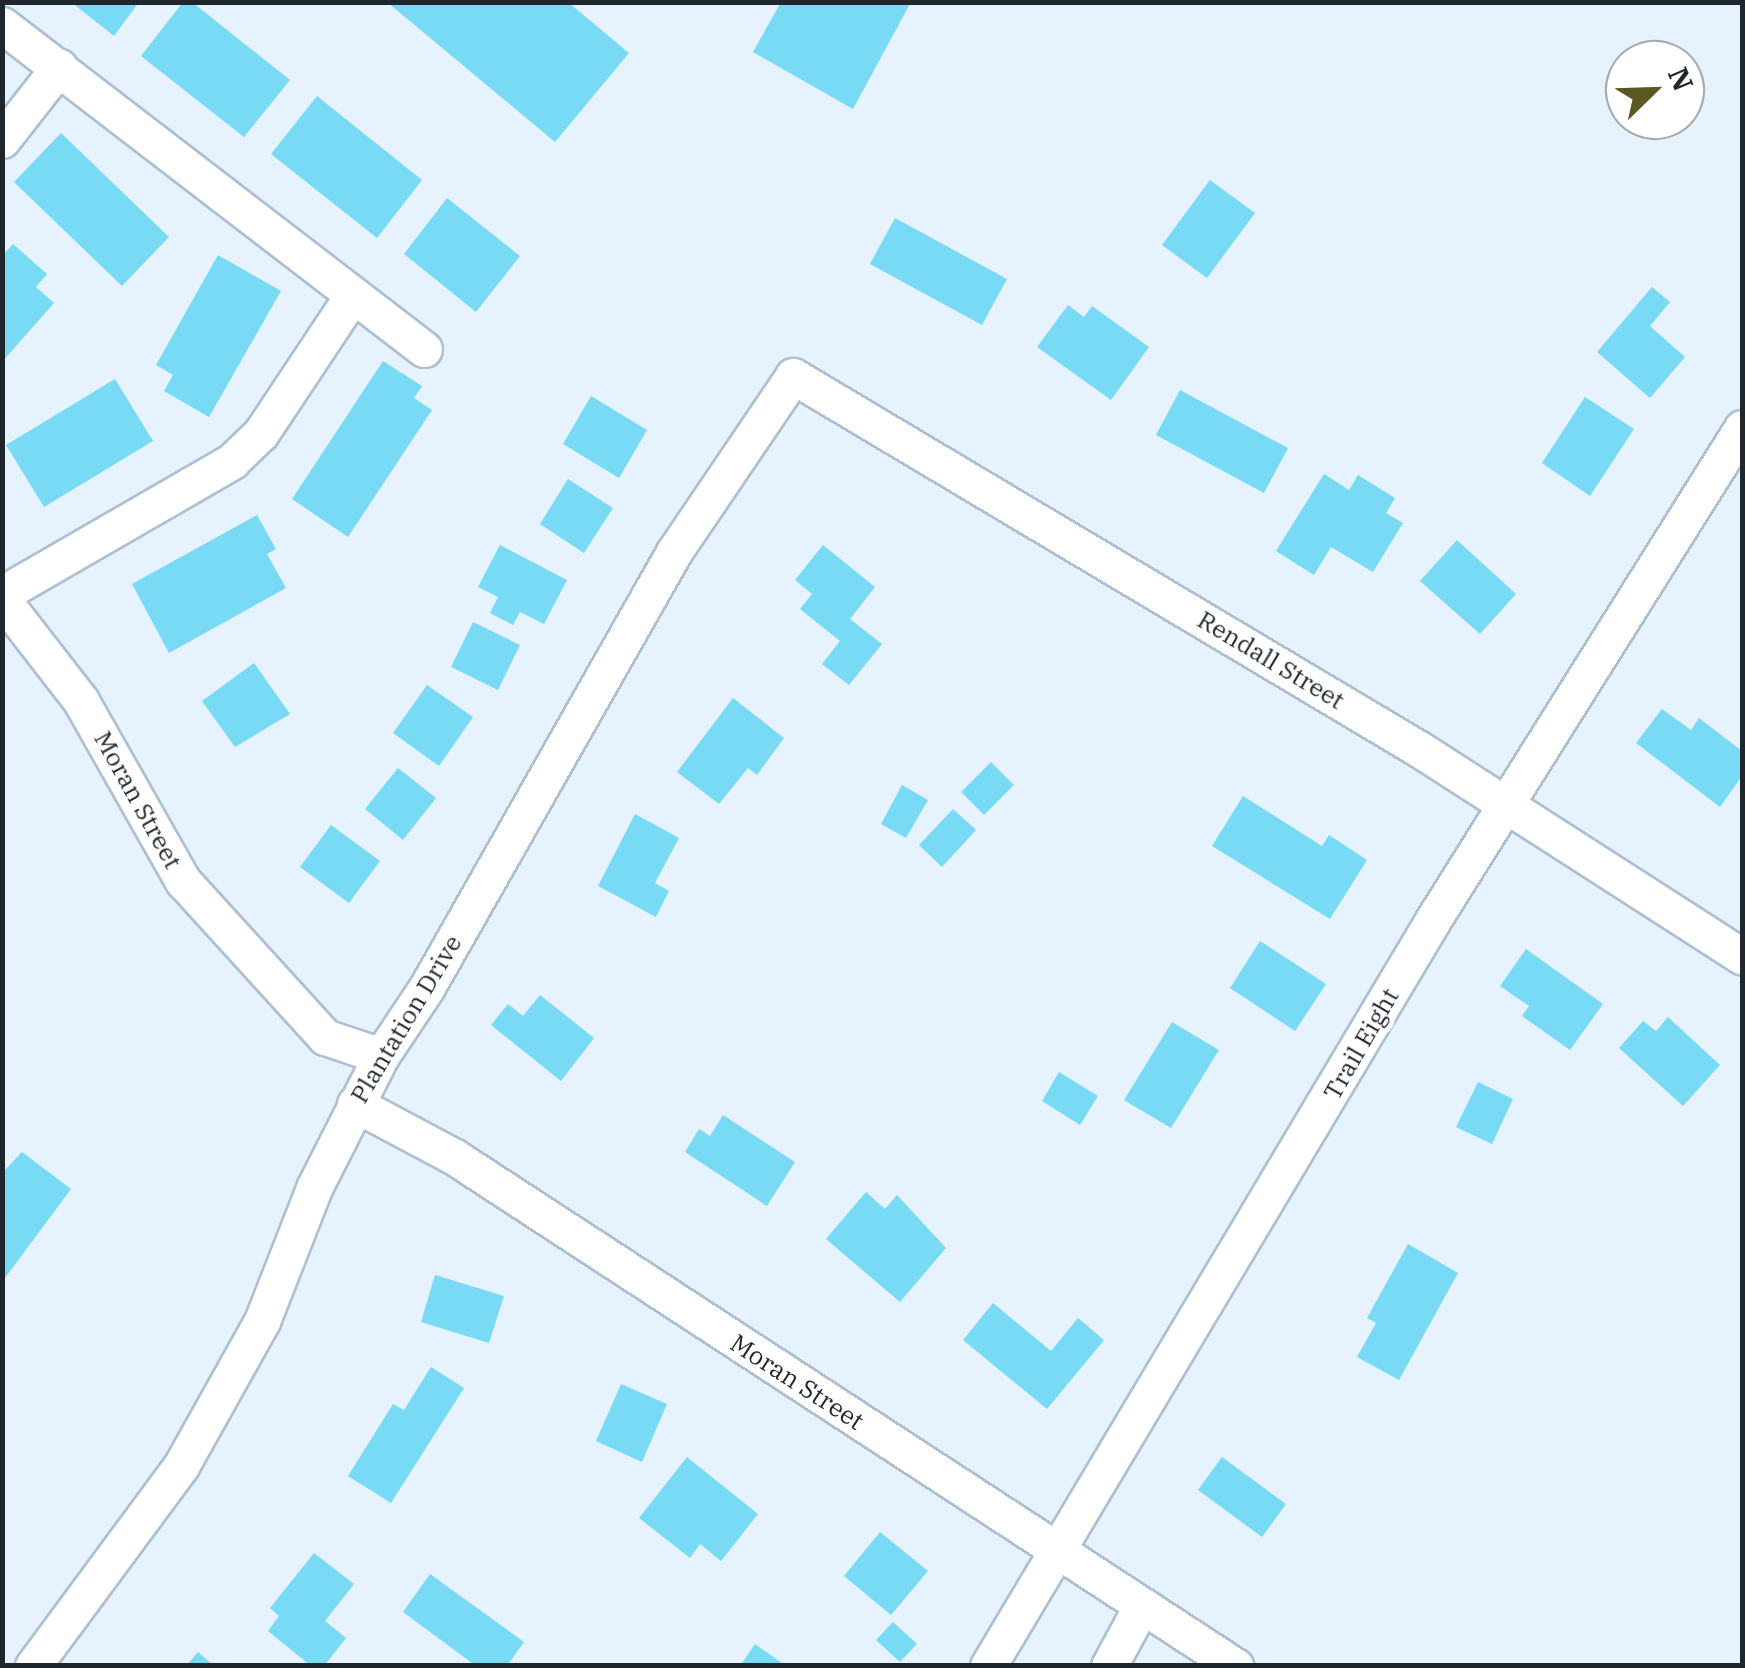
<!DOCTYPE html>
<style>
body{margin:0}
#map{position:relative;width:1745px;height:1668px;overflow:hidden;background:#e6f2fe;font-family:"IBM Plex Serif",serif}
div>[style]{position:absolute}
.building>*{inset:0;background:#78daf4}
.roads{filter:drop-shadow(2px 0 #acc0d2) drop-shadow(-2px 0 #acc0d2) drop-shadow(0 2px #acc0d2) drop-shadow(0 -2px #acc0d2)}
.minor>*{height:35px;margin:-17.5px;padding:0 17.5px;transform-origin:17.5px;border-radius:17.5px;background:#fff}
span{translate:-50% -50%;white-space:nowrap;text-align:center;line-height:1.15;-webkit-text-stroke:10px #fff;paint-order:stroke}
.street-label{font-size:25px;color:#1f272d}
.frame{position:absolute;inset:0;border:5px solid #1f272d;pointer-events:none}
.north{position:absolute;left:1605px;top:40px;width:100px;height:100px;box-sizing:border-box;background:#fff;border:2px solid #a5a9ab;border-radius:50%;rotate:67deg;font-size:28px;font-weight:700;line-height:40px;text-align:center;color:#1f272d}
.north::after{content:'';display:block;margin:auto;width:35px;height:45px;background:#5c5824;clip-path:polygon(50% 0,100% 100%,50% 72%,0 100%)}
</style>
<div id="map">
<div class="building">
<div style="clip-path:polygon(71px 2px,139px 2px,114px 36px)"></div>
<div style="clip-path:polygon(183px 2px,192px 2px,290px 80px,244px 137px,141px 56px)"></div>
<div style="clip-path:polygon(387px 2px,568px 2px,629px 53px,555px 142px)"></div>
<div style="clip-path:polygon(781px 2px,911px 2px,853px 109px,753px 52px)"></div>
<div style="clip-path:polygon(317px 96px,422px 180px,377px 238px,271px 154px)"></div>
<div style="clip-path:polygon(61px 133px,169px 237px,122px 286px,14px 182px)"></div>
<div style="clip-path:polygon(1210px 180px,1255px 213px,1207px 278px,1162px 245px)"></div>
<div style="clip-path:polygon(447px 198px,520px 256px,476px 312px,404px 254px)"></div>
<div style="clip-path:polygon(895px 218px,1007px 279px,982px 325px,870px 264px)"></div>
<div style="clip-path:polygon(13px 244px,47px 274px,36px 287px,54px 303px,2px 362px,2px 256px)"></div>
<div style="clip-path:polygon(218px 255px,281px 291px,209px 417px,164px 391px,173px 375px,156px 365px)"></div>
<div style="clip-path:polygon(1652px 287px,1670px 302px,1650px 326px,1685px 357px,1650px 398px,1597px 352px)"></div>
<div style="clip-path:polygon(1068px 305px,1084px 317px,1092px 306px,1149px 347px,1111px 400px,1037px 347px)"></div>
<div style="clip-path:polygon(383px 361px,422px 386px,414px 398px,432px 410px,348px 537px,292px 499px)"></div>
<div style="clip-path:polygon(115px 379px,153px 441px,44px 507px,6px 445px)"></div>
<div style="clip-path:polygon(1180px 390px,1288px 448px,1264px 493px,1156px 435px)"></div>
<div style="clip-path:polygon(591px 396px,647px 430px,619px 478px,563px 444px)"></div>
<div style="clip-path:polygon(1585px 397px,1634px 429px,1590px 496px,1542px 463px)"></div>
<div style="clip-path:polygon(1324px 474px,1349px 490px,1358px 475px,1395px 498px,1386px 513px,1403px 523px,1373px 572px,1331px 547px,1314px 575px,1276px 551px)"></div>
<div style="clip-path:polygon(568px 479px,613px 508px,584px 553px,540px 524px)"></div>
<div style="clip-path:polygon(257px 515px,276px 549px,267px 554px,286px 588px,169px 653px,132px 584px)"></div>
<div style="clip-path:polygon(1457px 540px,1516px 594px,1480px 634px,1420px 581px)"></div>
<div style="clip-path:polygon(500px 545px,567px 580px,544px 624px,520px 612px,513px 625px,490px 613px,498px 597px,478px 587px)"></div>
<div style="clip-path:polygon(823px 545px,875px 587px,850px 619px,882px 644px,849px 685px,822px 664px,840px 641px,800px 609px,812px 594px,795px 580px)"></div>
<div style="clip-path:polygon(473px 622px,520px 645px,498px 690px,451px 667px)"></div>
<div style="clip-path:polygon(254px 663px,290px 714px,235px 747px,202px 701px)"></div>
<div style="clip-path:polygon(427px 685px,473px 717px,439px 766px,393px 733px)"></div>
<div style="clip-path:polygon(733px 698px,784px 738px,757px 775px,748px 768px,719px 804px,677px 772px)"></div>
<div style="clip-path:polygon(1662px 709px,1691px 730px,1699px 718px,1742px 751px,1742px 776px,1720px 807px,1636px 743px)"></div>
<div style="clip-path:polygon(991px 762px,1014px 785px,984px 815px,961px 792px)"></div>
<div style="clip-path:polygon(398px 768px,436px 798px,403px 840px,365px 809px)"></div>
<div style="clip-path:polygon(902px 785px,928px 800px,906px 838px,881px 824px)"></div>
<div style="clip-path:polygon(1243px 796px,1322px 846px,1329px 835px,1367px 860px,1330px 919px,1212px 846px)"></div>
<div style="clip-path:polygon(953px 809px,976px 830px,942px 867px,919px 845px)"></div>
<div style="clip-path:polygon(635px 814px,679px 838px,655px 883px,669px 891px,656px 917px,598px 886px)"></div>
<div style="clip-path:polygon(331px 825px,380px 861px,349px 903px,300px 867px)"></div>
<div style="clip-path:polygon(1260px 941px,1326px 984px,1295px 1031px,1230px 988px)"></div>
<div style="clip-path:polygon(1526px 949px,1603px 1004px,1570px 1050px,1522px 1016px,1529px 1006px,1500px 986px)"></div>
<div style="clip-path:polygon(540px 995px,594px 1038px,561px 1081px,491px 1025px,508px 1004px,523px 1016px)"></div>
<div style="clip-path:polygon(1668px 1017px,1720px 1065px,1683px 1106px,1619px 1048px,1643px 1021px,1656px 1031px)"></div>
<div style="clip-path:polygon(1172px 1022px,1219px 1050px,1171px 1128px,1124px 1100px)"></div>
<div style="clip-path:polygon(1059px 1072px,1098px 1096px,1080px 1125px,1042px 1101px)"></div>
<div style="clip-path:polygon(1478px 1082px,1513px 1099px,1492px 1144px,1456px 1127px)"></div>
<div style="clip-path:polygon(723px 1115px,795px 1162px,767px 1206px,685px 1152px,699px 1129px,710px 1136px)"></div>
<div style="clip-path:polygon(22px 1152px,71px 1189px,2px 1282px,2px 1173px)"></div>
<div style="clip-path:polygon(866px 1192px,885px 1209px,897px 1195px,946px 1248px,900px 1302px,826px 1239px)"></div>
<div style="clip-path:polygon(1408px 1244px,1458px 1273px,1399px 1380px,1357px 1357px,1376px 1323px,1367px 1318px)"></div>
<div style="clip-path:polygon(435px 1275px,504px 1296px,489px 1343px,421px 1322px)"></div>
<div style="clip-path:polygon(993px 1303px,1051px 1351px,1078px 1318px,1104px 1340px,1047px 1409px,963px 1340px)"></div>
<div style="clip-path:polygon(431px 1367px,464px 1388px,391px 1503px,348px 1476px,393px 1404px,404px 1410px)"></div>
<div style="clip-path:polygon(621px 1384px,667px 1404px,642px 1462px,596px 1441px)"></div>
<div style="clip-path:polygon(687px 1457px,758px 1514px,721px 1561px,700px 1544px,690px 1558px,639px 1518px)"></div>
<div style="clip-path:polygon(1222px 1457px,1286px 1504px,1262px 1537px,1198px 1490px)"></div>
<div style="clip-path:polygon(880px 1532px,928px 1571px,891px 1615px,844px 1576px)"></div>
<div style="clip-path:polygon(314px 1553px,354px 1584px,325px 1621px,346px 1638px,324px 1666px,311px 1666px,268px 1631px,279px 1616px,270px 1608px)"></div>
<div style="clip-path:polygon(430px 1574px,524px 1642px,507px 1666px,476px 1666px,403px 1612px)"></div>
<div style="clip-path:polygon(893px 1622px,917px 1644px,900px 1662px,876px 1640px)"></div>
<div style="clip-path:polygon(755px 1644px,786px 1666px,740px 1666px)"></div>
<div style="clip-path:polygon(198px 1652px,214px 1666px,186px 1666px)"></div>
</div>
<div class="roads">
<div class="minor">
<div style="left:2px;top:25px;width:532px;rotate:37.52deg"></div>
<div style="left:2px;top:140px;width:93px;rotate:-52deg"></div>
<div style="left:2px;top:594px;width:266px;rotate:-30deg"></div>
<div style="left:232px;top:461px;width:40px;rotate:-44deg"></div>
<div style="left:261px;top:433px;width:164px;rotate:-56.4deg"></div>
<div style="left:2px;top:599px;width:129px;rotate:52.2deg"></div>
<div style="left:81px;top:701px;width:207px;rotate:60.5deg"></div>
<div style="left:183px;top:881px;width:211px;rotate:47.7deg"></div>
<div style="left:325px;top:1037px;width:59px;rotate:18.7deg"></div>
<div style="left:355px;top:1104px;width:111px;rotate:28deg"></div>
<div style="left:453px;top:1156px;width:934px;rotate:33.11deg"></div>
<div style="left:33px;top:1666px;width:249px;rotate:-53.5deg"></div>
<div style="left:181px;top:1466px;width:166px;rotate:-60.8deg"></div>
<div style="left:262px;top:1321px;width:143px;rotate:-68.6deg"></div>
<div style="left:314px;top:1188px;width:148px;rotate:-63.1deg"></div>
<div style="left:381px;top:1056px;width:83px;rotate:-56.3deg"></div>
<div style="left:427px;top:987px;width:500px;rotate:-60.41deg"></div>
<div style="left:674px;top:552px;width:212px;rotate:-55.9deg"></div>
<div style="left:793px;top:376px;width:729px;rotate:30.79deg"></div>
<div style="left:1419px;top:749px;width:384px;rotate:32.7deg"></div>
<div style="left:988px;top:1666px;width:869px;rotate:-59.18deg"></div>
<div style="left:1433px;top:920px;width:581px;rotate:-57.87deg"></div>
<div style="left:1109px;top:1666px;width:69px;rotate:-61.6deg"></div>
</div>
</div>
<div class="street-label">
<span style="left:1271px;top:660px;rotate:31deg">Rendall Street</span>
<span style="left:138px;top:800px;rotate:61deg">Moran Street</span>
<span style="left:406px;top:1019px;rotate:-59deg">Plantation Drive</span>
<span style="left:1361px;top:1044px;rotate:-60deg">Trail Eight</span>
<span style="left:797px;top:1382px;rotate:33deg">Moran Street</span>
</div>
<div class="frame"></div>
<div class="north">N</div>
</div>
